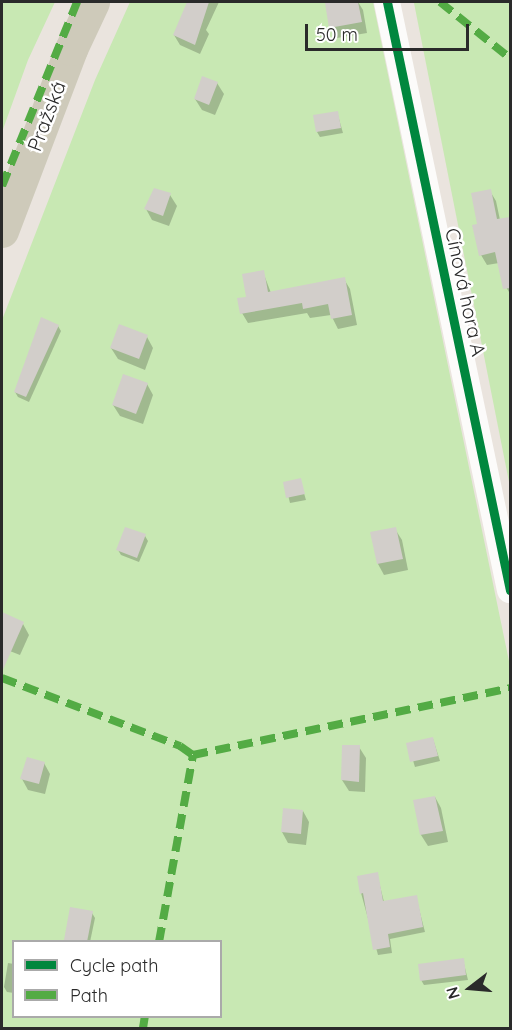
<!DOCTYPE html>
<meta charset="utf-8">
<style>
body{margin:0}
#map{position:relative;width:512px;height:1030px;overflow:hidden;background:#eae4de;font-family:Quicksand,sans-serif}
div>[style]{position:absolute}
.green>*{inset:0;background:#c8e8b3}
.shadow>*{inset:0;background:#0003}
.building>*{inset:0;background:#d2ceca}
.street>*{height:26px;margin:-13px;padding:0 13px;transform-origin:13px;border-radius:13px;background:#fcfbfa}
.primary>*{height:33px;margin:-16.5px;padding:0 16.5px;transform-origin:16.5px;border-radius:16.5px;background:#cecaba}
.quiet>*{height:8px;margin-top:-4px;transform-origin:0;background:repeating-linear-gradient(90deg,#53ab44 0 15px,transparent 0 23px)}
.cycleway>*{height:9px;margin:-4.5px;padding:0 4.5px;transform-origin:4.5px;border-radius:4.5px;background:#00873e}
span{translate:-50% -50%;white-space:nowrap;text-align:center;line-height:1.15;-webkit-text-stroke:5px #fff;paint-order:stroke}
.street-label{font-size:20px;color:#2a2a2a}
.frame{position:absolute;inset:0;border:3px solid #2a2a2a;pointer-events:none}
.legend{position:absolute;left:12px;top:940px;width:210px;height:78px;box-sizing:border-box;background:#fff;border:2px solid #aaa;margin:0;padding:8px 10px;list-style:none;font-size:18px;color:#2a2a2a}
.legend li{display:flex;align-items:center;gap:12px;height:30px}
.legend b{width:30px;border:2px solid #aaa}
.north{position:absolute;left:440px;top:958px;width:60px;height:60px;-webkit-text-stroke:4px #fff;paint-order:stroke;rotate:254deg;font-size:16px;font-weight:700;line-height:24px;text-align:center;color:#2a2a2a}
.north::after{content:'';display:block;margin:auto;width:21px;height:27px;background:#2a2a2a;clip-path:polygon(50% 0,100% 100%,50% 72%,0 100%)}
.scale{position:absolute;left:305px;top:24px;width:164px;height:27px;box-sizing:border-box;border:3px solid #2a2a2a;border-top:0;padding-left:8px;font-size:18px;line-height:21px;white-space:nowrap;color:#2a2a2a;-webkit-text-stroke:4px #fff;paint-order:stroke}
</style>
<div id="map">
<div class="green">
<div style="clip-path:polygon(2px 2px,55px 2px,28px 60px,2px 132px)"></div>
<div style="clip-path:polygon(evenodd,130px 2px,373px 2px,510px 666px,510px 1028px,2px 1028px,2px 320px,95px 80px,130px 2px,14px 942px,220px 942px,220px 1016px,14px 1016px,14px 942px)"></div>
<div style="clip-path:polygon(414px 2px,510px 2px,510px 487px,414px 3px)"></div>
</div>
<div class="shadow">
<div style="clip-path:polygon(189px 2px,219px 2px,206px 30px,209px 34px,200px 54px,180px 45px,174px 35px)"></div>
<div style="clip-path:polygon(344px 2px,358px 2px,363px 10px,367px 33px,337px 38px,331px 27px,327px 5px)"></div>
<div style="clip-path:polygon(217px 83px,224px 94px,215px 115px,202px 110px,195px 99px)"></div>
<div style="clip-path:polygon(337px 112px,343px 133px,320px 137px,317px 132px)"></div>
<div style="clip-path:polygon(490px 191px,496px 201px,500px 220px,510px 218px,509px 292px,503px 282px,499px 263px,487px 265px,481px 255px,479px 225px)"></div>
<div style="clip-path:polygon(170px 195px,177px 206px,169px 226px,152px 220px,146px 209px)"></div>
<div style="clip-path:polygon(263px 272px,271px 293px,344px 279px,350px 289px,357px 325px,338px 329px,331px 315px,310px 318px,307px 313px,248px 323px,242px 313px)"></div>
<div style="clip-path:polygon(58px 326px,61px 331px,29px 402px,18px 397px,15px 392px)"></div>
<div style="clip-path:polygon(147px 337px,153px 348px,145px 370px,118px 359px,111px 348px)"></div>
<div style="clip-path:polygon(147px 384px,153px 395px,143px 424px,120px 416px,113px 405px)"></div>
<div style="clip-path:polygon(300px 480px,306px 500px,290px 503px,285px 483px)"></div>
<div style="clip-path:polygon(395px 529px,402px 540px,408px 570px,384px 575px,378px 564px,372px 533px)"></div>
<div style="clip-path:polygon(145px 536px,148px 541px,139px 562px,121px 555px,118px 550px)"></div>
<div style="clip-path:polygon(2px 614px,23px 624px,29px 635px,20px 655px,2px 648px)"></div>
<div style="clip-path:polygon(433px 739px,440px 761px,415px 767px,408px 744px)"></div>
<div style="clip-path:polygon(359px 747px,366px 758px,365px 792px,349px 791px,342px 780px)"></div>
<div style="clip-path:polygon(44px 763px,50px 774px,45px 794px,28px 790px,22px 779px)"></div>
<div style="clip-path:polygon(435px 797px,441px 808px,448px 842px,428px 846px,421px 835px,415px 801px)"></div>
<div style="clip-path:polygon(303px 811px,309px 822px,306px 845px,288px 843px,282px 832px)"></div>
<div style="clip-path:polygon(377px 874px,384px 902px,416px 897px,425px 932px,390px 939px,392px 953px,378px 955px,361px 893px)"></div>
<div style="clip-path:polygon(92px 913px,95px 918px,90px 942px,67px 942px,65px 939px)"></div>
<div style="clip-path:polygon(463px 960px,468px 980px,424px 985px,421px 980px)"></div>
<div style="clip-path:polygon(8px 963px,14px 964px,14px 993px,7px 992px,4px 987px)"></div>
</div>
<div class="building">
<div style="clip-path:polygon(187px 2px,209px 2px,195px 45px,173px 35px)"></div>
<div style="clip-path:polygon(336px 2px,358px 2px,362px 22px,329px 28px,325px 3px)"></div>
<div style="clip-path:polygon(202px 76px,218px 82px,209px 105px,194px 99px)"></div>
<div style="clip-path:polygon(338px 111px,341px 128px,316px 132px,313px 115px)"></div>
<div style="clip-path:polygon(154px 188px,171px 193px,163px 216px,144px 209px)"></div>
<div style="clip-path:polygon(491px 189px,497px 219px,510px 217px,510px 288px,503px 289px,495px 252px,479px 256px,472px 225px,477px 224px,471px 193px)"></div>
<div style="clip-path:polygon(264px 270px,268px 292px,345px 277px,352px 315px,331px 319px,328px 304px,303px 309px,302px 303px,240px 314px,237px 298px,246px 297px,242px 274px)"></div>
<div style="clip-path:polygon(41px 317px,59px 325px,26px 397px,14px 392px)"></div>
<div style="clip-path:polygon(119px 324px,148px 335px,139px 359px,110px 348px)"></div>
<div style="clip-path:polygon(123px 374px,148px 383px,136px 414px,112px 405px)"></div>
<div style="clip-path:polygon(301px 478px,305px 494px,286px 498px,283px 482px)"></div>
<div style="clip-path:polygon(125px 527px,146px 534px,137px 558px,116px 550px)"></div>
<div style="clip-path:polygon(396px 527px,403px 559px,377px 564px,370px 532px)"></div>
<div style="clip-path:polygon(2px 612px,24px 622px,2px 672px)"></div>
<div style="clip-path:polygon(433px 737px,438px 756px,410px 762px,406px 743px)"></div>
<div style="clip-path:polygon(342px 745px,360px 745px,359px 782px,341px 780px)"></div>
<div style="clip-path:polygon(27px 757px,45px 762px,39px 784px,20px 779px)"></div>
<div style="clip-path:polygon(435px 796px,443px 831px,420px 835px,413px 800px)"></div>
<div style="clip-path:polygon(283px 808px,303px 810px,301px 834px,281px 832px)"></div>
<div style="clip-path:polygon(378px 872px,383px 901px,417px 895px,423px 927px,388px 934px,390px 947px,373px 950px,363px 893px,360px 894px,357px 876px)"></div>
<div style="clip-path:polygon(70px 907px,93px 911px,87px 942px,64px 940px)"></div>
<div style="clip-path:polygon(464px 958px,466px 975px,420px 981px,418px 964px)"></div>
</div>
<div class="street">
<div style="left:387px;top:2px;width:601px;rotate:78.19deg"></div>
</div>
<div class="primary">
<div style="left:2px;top:231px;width:195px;rotate:-69.2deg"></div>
<div style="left:71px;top:49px;width:52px;rotate:-64.9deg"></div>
</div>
<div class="quiet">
<div style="left:440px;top:2px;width:90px;rotate:38.7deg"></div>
<div style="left:2px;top:186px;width:199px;rotate:-67.8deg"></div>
<div style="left:2px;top:678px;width:191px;rotate:20.9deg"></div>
<div style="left:180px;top:746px;width:16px;rotate:35deg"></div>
<div style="left:193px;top:755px;width:324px;rotate:-11.9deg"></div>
<div style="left:159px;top:942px;width:190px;rotate:-79.7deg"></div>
<div style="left:143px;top:1028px;width:12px;rotate:-81deg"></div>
</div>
<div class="cycleway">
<div style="left:387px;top:2px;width:601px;rotate:78.19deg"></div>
</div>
<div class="street-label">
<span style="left:46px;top:116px;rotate:-69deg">Pražská</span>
<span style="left:466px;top:292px;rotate:78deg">Cínová hora A</span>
</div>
<div class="frame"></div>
<ul class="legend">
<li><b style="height:8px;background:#00873e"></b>Cycle path</li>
<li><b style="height:8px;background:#53ab44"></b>Path</li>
</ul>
<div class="north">N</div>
<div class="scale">50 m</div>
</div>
